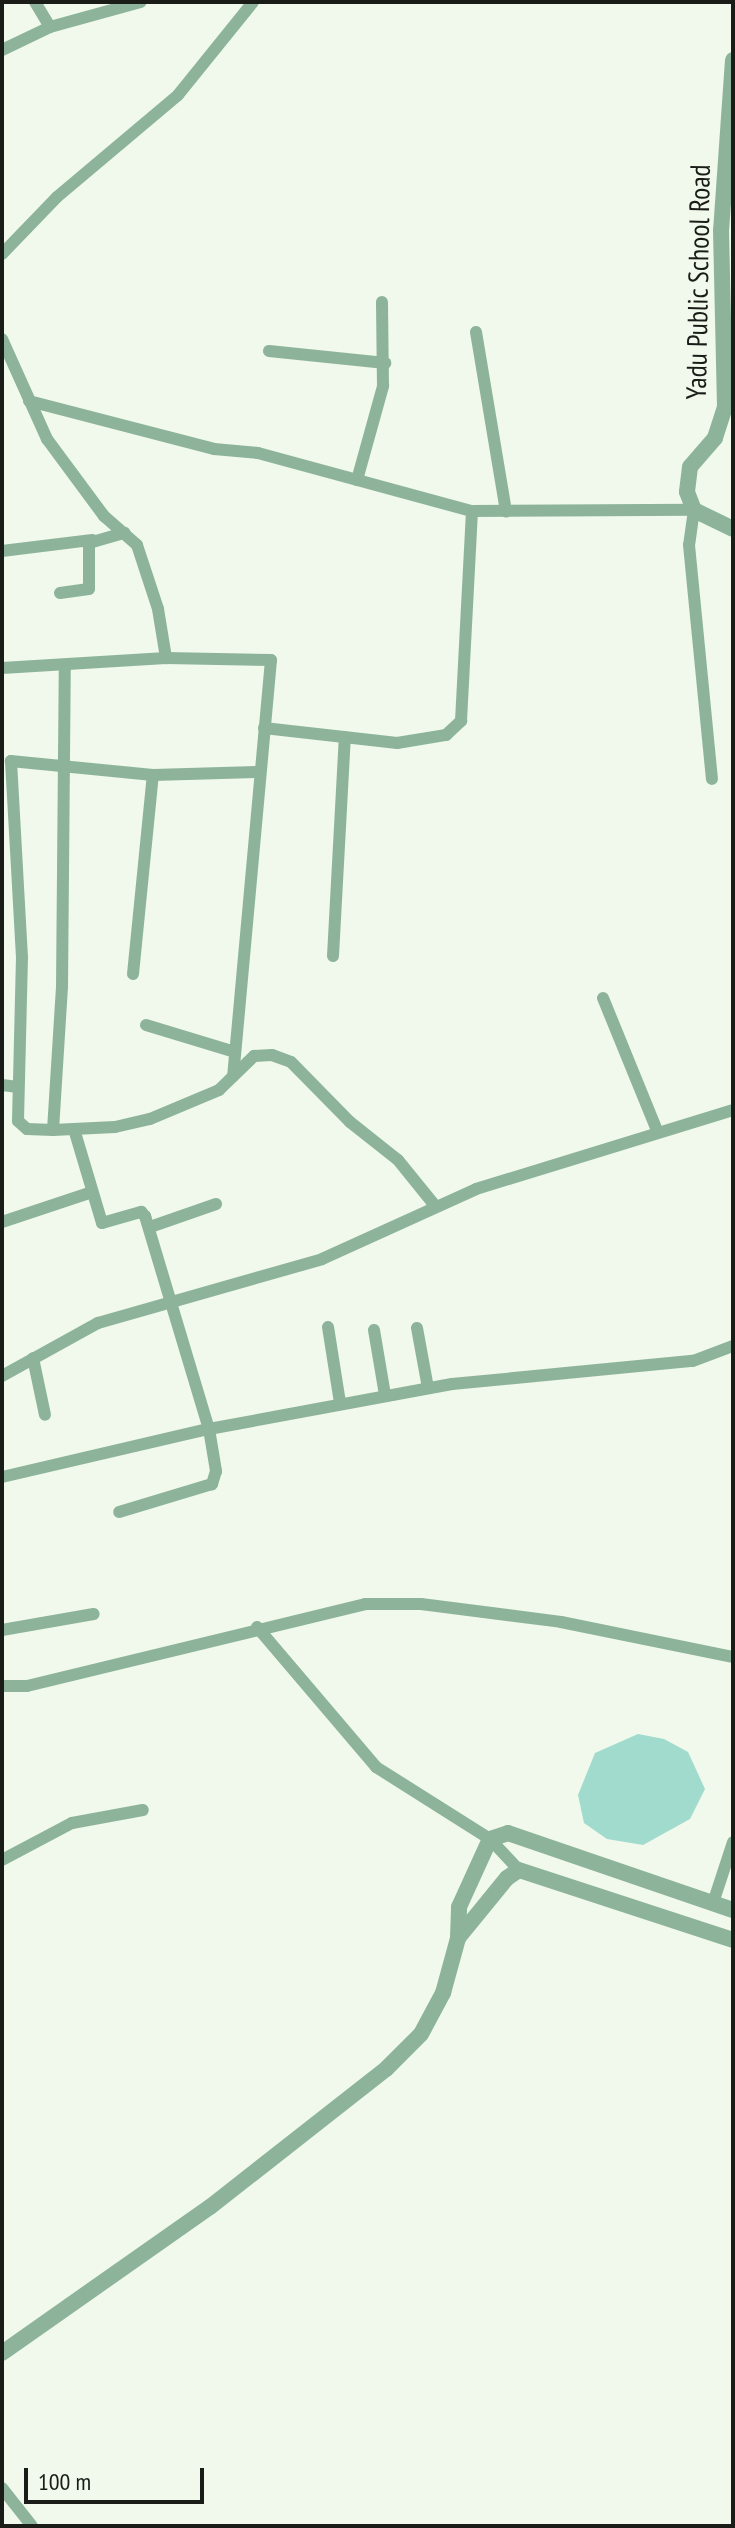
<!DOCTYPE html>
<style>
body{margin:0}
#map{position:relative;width:735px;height:2528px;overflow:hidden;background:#f0f9eb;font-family:"PT Sans Narrow",sans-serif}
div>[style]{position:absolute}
.water>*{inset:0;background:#a1dbcd}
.minor>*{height:12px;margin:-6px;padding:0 6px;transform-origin:6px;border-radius:6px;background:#8db49b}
.tertiary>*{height:16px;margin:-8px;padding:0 8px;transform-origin:8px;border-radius:8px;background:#8db49b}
span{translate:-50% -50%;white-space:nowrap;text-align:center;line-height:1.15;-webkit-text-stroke:7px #f0f9eb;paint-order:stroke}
.street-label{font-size:28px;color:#191c17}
.frame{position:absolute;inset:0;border:4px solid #191c17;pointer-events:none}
.scale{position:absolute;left:24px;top:2468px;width:180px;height:36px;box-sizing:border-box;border:4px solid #191c17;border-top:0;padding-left:10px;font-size:24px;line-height:28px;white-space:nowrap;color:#191c17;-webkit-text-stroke:6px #f0f9eb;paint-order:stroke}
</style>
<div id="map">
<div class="water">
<div style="clip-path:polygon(638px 1734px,664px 1739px,688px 1752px,705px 1789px,690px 1819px,643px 1845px,607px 1839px,584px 1823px,578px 1795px,595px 1753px)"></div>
</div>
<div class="minor">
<div style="left:35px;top:2px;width:29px;rotate:59deg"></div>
<div style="left:50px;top:27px;width:94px;rotate:-15.4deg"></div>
<div style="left:2px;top:50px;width:53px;rotate:-25.6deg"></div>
<div style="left:2px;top:254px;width:79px;rotate:-46deg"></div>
<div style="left:57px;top:197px;width:158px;rotate:-40.1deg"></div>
<div style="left:178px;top:95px;width:119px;rotate:-51.1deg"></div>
<div style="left:476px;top:332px;width:182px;rotate:80.5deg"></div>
<div style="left:2px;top:339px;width:110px;rotate:65.8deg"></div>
<div style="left:47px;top:439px;width:96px;rotate:53.5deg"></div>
<div style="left:104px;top:516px;width:44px;rotate:41.3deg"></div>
<div style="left:137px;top:545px;width:67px;rotate:71.8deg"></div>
<div style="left:158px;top:609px;width:50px;rotate:80.7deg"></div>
<div style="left:166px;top:658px;width:105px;rotate:1.1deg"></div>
<div style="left:271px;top:660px;width:418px;rotate:95.2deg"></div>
<div style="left:269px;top:351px;width:117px;rotate:5.9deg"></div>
<div style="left:29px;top:401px;width:191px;rotate:14.5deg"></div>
<div style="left:214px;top:449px;width:44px;rotate:5.2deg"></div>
<div style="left:258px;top:453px;width:222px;rotate:15.2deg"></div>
<div style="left:472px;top:511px;width:222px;rotate:-0.3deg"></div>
<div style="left:694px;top:510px;width:35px;rotate:98deg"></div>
<div style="left:689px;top:545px;width:235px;rotate:84.4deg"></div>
<div style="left:357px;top:480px;width:98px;rotate:-74.5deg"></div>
<div style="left:383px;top:386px;width:84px;rotate:-90.7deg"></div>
<div style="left:2px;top:551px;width:91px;rotate:-7deg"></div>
<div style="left:60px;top:593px;width:29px;rotate:-8deg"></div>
<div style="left:89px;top:589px;width:46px;rotate:-90deg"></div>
<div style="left:89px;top:543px;width:37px;rotate:-16deg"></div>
<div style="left:2px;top:668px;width:164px;rotate:-3.5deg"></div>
<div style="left:264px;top:728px;width:134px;rotate:6.4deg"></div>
<div style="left:397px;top:743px;width:50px;rotate:-9.3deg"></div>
<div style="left:446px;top:735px;width:21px;rotate:-43deg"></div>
<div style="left:461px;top:721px;width:210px;rotate:-87deg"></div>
<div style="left:259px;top:772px;width:106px;rotate:178.4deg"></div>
<div style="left:153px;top:775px;width:143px;rotate:-174.4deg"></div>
<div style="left:11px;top:761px;width:196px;rotate:86.8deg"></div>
<div style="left:22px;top:957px;width:164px;rotate:91.4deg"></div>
<div style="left:18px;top:1121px;width:12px;rotate:42deg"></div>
<div style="left:27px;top:1129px;width:26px;rotate:2deg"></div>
<div style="left:53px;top:1130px;width:62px;rotate:-2.8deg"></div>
<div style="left:115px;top:1127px;width:36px;rotate:-13deg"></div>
<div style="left:150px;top:1119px;width:75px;rotate:-22.8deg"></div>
<div style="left:219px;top:1090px;width:49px;rotate:-44.2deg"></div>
<div style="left:254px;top:1056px;width:18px;rotate:-3deg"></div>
<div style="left:272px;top:1055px;width:20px;rotate:20deg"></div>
<div style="left:291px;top:1062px;width:84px;rotate:45.5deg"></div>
<div style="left:350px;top:1122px;width:61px;rotate:38.4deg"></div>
<div style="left:398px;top:1160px;width:60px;rotate:51deg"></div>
<div style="left:333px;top:956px;width:219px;rotate:-86.9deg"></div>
<div style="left:133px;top:974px;width:200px;rotate:-84.3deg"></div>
<div style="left:603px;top:998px;width:143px;rotate:67.8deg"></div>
<div style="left:146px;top:1025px;width:93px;rotate:16.9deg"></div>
<div style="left:2px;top:1085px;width:16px;rotate:7deg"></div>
<div style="left:74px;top:1129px;width:98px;rotate:73.4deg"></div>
<div style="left:102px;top:1223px;width:41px;rotate:-15.8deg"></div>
<div style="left:141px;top:1212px;width:6px;rotate:45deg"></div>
<div style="left:145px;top:1216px;width:222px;rotate:73.3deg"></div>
<div style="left:209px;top:1429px;width:247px;rotate:-10.5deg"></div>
<div style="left:452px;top:1384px;width:242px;rotate:-5.5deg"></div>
<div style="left:693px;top:1361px;width:43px;rotate:-20.6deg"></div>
<div style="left:53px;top:1130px;width:143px;rotate:-86.4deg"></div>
<div style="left:62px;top:987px;width:322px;rotate:-89.5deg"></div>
<div style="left:2px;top:1222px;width:95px;rotate:-18.4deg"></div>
<div style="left:150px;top:1227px;width:70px;rotate:-19.2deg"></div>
<div style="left:328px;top:1327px;width:77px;rotate:81deg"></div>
<div style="left:417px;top:1328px;width:61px;rotate:79.6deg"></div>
<div style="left:374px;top:1330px;width:66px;rotate:80.4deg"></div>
<div style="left:33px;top:1358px;width:58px;rotate:78.1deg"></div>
<div style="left:2px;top:1376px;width:110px;rotate:-28.9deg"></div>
<div style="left:98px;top:1323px;width:233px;rotate:-15.9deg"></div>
<div style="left:322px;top:1259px;width:169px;rotate:-24.4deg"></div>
<div style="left:476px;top:1189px;width:269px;rotate:-17.1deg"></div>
<div style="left:2px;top:1477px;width:212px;rotate:-13.1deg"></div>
<div style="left:209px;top:1429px;width:43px;rotate:80.5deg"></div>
<div style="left:216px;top:1471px;width:14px;rotate:107deg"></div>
<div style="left:212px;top:1484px;width:97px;rotate:163.2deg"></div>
<div style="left:257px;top:1627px;width:184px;rotate:49.6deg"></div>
<div style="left:376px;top:1767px;width:135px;rotate:32.3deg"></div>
<div style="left:490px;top:1839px;width:42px;rotate:46.9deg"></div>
<div style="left:2px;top:1630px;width:93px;rotate:-9.9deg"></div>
<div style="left:2px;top:1686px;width:25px"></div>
<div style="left:27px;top:1686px;width:348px;rotate:-13.6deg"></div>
<div style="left:365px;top:1604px;width:56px"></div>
<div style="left:421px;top:1604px;width:141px;rotate:7.3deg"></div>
<div style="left:561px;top:1622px;width:176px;rotate:11.5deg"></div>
<div style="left:2px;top:1860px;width:79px;rotate:-27.9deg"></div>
<div style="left:72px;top:1823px;width:72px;rotate:-10.4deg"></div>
<div style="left:713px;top:1903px;width:64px;rotate:-71.8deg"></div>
<div style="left:2px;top:2488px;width:48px;rotate:51.7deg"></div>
</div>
<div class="tertiary">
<div style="left:733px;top:60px;width:170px;rotate:94deg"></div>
<div style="left:721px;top:230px;width:177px;rotate:88.7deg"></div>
<div style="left:725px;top:407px;width:33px;rotate:108deg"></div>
<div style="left:715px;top:438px;width:38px;rotate:131deg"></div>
<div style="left:690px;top:467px;width:25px;rotate:97deg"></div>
<div style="left:687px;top:492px;width:19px;rotate:69deg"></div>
<div style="left:694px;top:510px;width:43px;rotate:26deg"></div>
<div style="left:458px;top:1938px;width:77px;rotate:-50.8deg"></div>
<div style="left:507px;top:1878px;width:14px;rotate:-34deg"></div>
<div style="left:519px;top:1870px;width:225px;rotate:18.1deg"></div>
<div style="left:2px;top:2353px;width:254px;rotate:-35.1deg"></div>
<div style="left:210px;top:2207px;width:224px;rotate:-38.1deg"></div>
<div style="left:386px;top:2069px;width:49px;rotate:-45deg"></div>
<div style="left:421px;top:2034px;width:47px;rotate:-61.8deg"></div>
<div style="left:443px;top:1993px;width:57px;rotate:-74.7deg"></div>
<div style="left:458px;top:1938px;width:31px;rotate:-88deg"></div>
<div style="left:459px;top:1907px;width:75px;rotate:-65.5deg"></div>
<div style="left:490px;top:1839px;width:19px;rotate:-18deg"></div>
<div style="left:508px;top:1833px;width:238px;rotate:18.9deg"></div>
</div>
<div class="street-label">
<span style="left:698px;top:282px;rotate:-89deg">Yadu Public School Road</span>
</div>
<div class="frame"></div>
<div class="scale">100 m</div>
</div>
